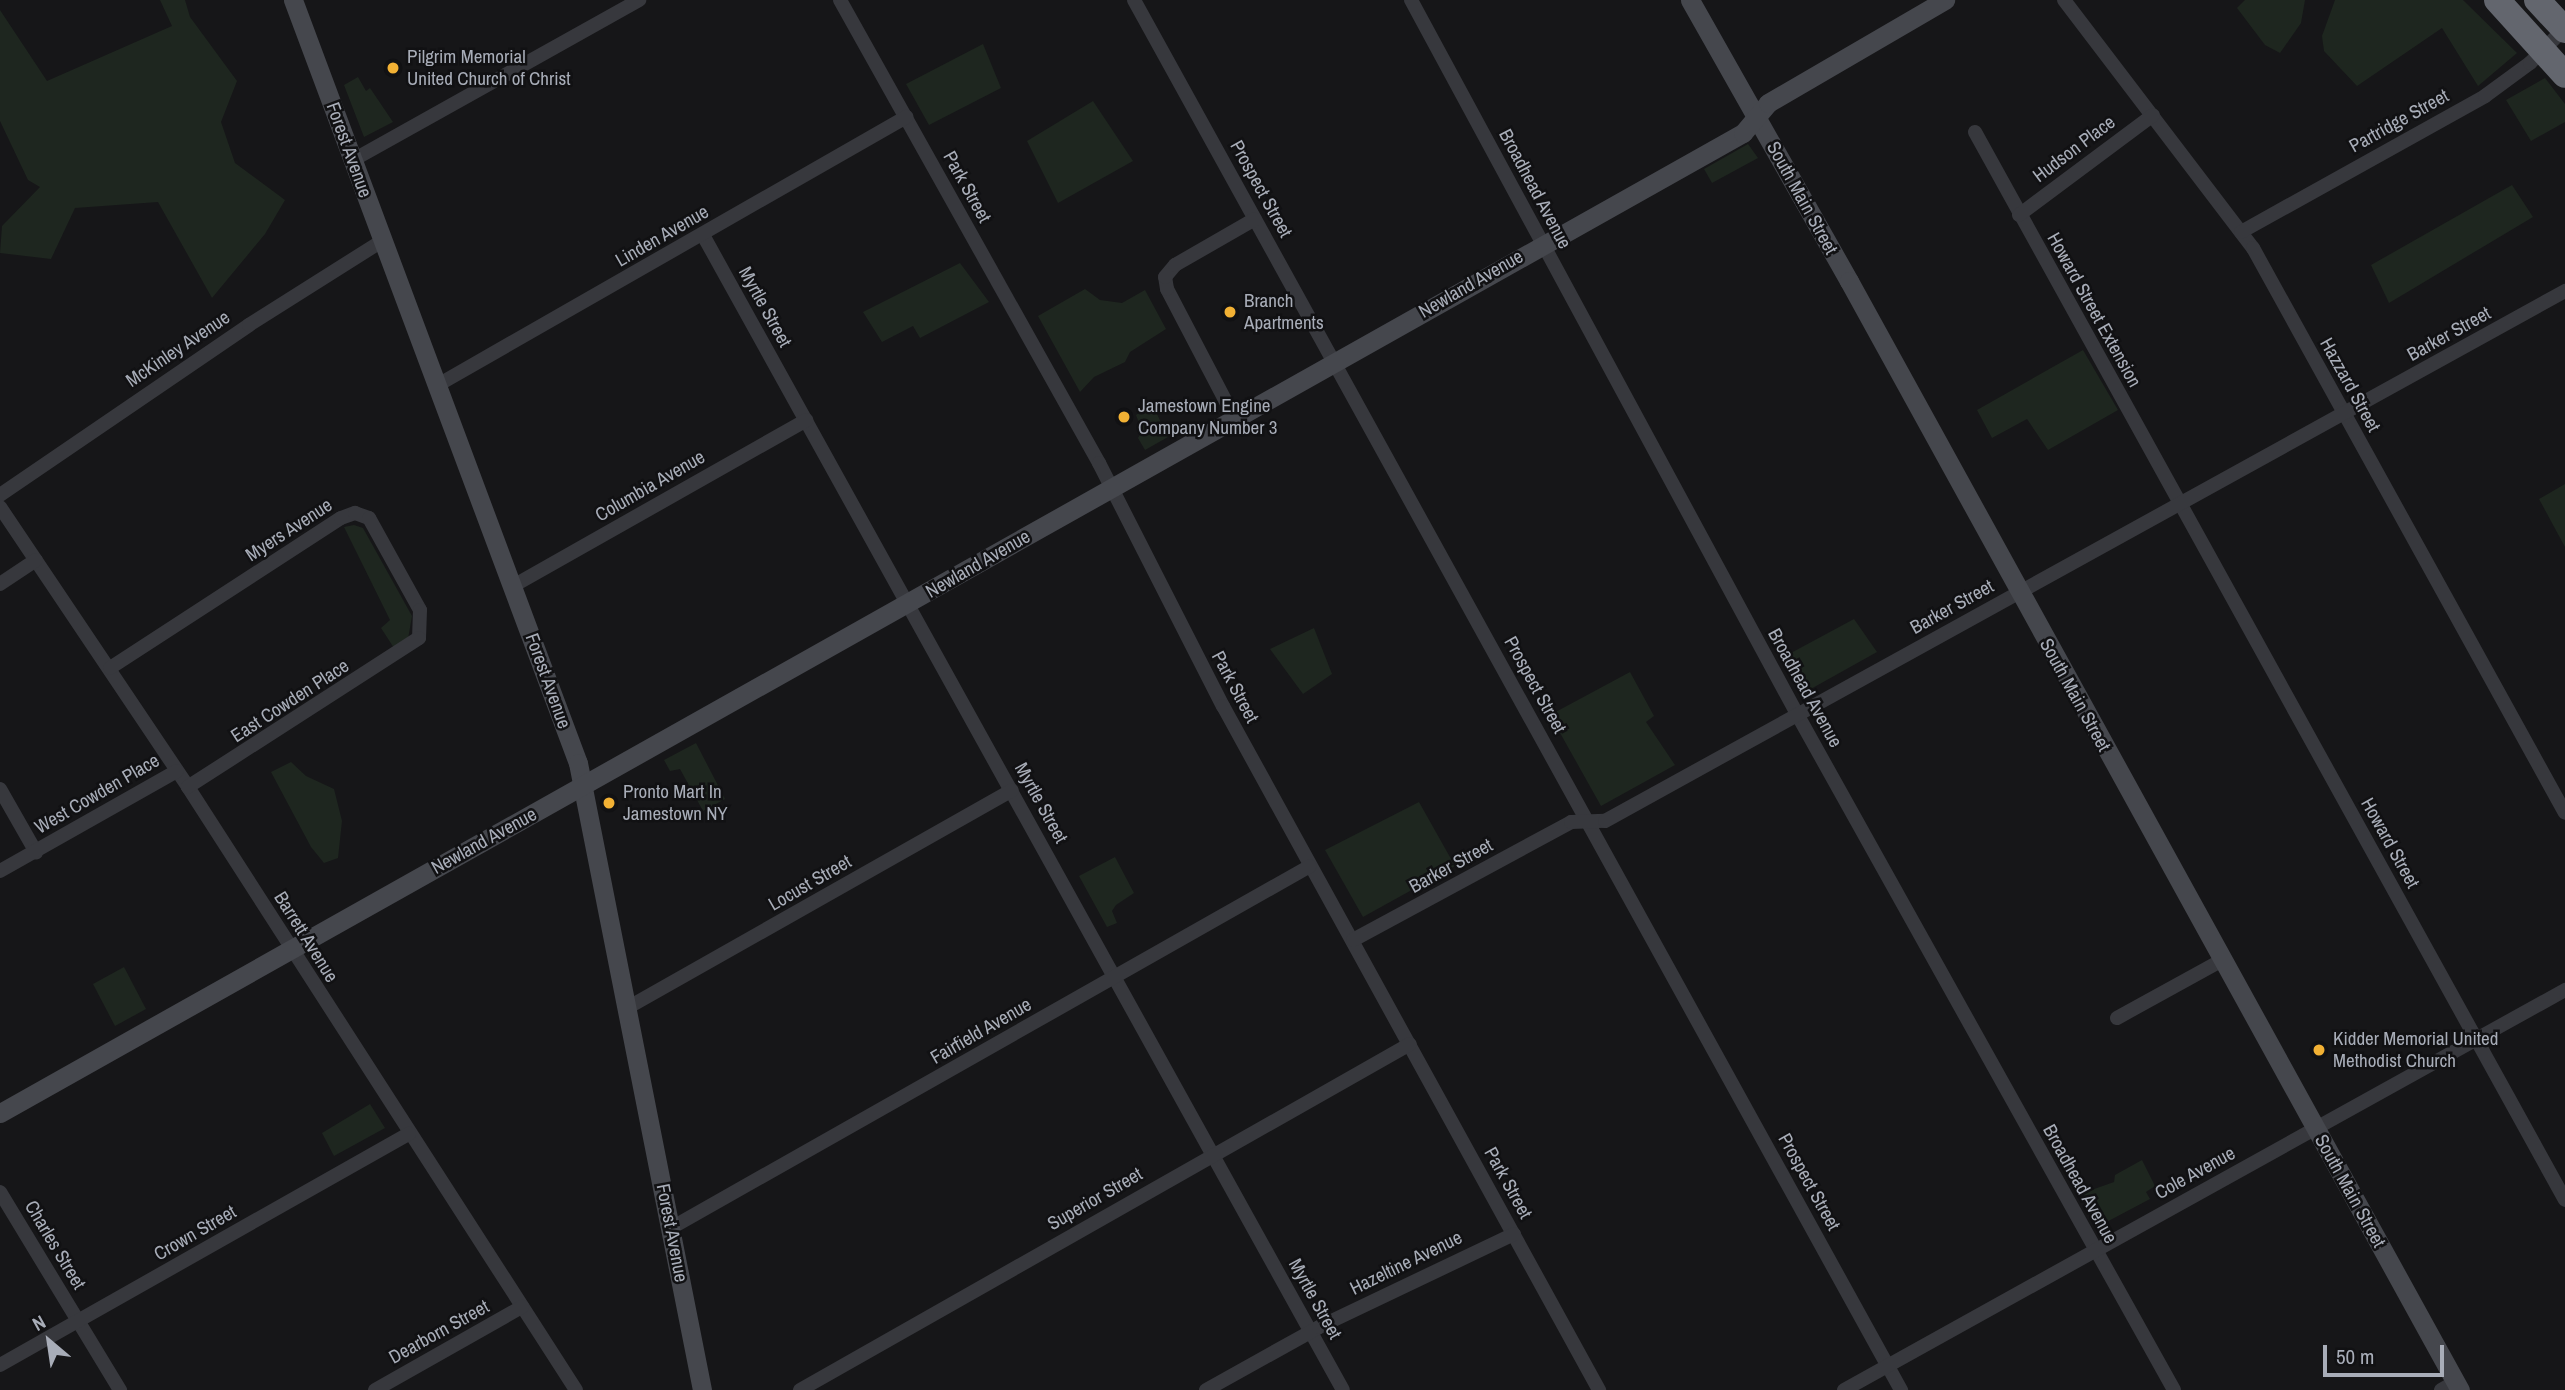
<!DOCTYPE html>
<style>
body{margin:0}
#map{position:relative;width:2565px;height:1390px;overflow:hidden;background:#161618;font-family:"Archivo Narrow",sans-serif}
div>[style]{position:absolute}
.green>*{inset:0;background:#1e261f}
.street>*{height:14px;margin:-7px;padding:0 7px;transform-origin:7px;border-radius:7px;background:#37383d}
.secondary>*{height:19px;margin:-9.5px;padding:0 9.5px;transform-origin:9.5px;border-radius:9.5px;background:#45474d}
.highway>*{height:26px;margin:-13px;padding:0 13px;transform-origin:13px;border-radius:13px;background:#63666e}
.dots>*{width:19px;height:19px;translate:-50% -50%;box-sizing:border-box;border:4px solid #111113;border-radius:50%}
span{translate:-50% -50%;white-space:nowrap;text-align:center;line-height:1.15;-webkit-text-stroke:5px #111113;paint-order:stroke}
.poi-label{font-size:19px;color:#a8adb8}
.left{translate:0 -50%;text-align:left}
.street-label{font-size:19px;color:#a8adb8}
.north{position:absolute;left:14px;top:1306px;width:70px;height:70px;-webkit-text-stroke:5px #111113;paint-order:stroke;rotate:331deg;font-size:19px;font-weight:700;line-height:28px;text-align:center;color:#a8adb8}
.north::after{content:'';display:block;margin:auto;width:24px;height:32px;background:#a8adb8;clip-path:polygon(50% 0,100% 100%,50% 72%,0 100%)}
.scale{position:absolute;left:2323px;top:1345px;width:121px;height:32px;box-sizing:border-box;border:4px solid #a8adb8;border-top:0;padding-left:9px;font-size:21px;line-height:24px;white-space:nowrap;color:#a8adb8;-webkit-text-stroke:5px #111113;paint-order:stroke}
</style>
<div id="map">
<div class="green">
<div style="clip-path:polygon(160px 0,185px 0,190px 17px,237px 81px,221px 122px,235px 163px,285px 200px,265px 234px,212px 298px,158px 202px,75px 208px,51px 259px,0 253px,2px 226px,40px 187px,28px 180px,0 121px,0 10px,47px 81px,172px 26px)"></div>
<div style="clip-path:polygon(2245px 0,2305px 0,2301px 23px,2280px 53px,2265px 45px,2237px 8px)"></div>
<div style="clip-path:polygon(2335px 0,2463px 0,2517px 53px,2478px 86px,2442px 28px,2357px 86px,2324px 51px,2322px 36px)"></div>
<div style="clip-path:polygon(983px 44px,1001px 88px,929px 125px,906px 84px)"></div>
<div style="clip-path:polygon(358px 77px,366px 91px,370px 88px,393px 122px,364px 137px,344px 85px)"></div>
<div style="clip-path:polygon(2545px 78px,2565px 104px,2565px 122px,2531px 141px,2506px 100px)"></div>
<div style="clip-path:polygon(1093px 101px,1133px 161px,1058px 203px,1027px 141px)"></div>
<div style="clip-path:polygon(1748px 144px,1758px 158px,1712px 183px,1704px 169px)"></div>
<div style="clip-path:polygon(2512px 185px,2533px 217px,2389px 303px,2371px 265px)"></div>
<div style="clip-path:polygon(960px 263px,989px 302px,920px 338px,913px 326px,882px 342px,863px 312px)"></div>
<div style="clip-path:polygon(1085px 289px,1100px 300px,1122px 303px,1145px 290px,1166px 329px,1130px 352px,1125px 362px,1094px 377px,1080px 392px,1038px 316px)"></div>
<div style="clip-path:polygon(2083px 350px,2118px 410px,2048px 450px,2027px 419px,1992px 438px,1977px 410px)"></div>
<div style="clip-path:polygon(1147px 408px,1151px 414px,1156px 412px,1168px 437px,1145px 450px,1138px 438px,1142px 431px,1136px 415px)"></div>
<div style="clip-path:polygon(2565px 484px,2565px 547px,2539px 499px)"></div>
<div style="clip-path:polygon(354px 525px,363px 528px,412px 616px,408px 639px,394px 648px,381px 628px,390px 620px,344px 527px)"></div>
<div style="clip-path:polygon(1854px 619px,1877px 652px,1809px 690px,1789px 654px)"></div>
<div style="clip-path:polygon(1314px 628px,1332px 674px,1303px 694px,1270px 649px)"></div>
<div style="clip-path:polygon(1630px 672px,1654px 716px,1646px 722px,1675px 765px,1601px 806px,1550px 715px)"></div>
<div style="clip-path:polygon(696px 743px,725px 799px,703px 811px,680px 769px,670px 771px,664px 760px)"></div>
<div style="clip-path:polygon(291px 762px,306px 776px,334px 789px,342px 821px,338px 858px,324px 863px,311px 847px,271px 772px)"></div>
<div style="clip-path:polygon(1419px 802px,1455px 866px,1363px 917px,1325px 850px)"></div>
<div style="clip-path:polygon(1115px 857px,1134px 893px,1116px 905px,1112px 911px,1117px 923px,1107px 927px,1079px 876px)"></div>
<div style="clip-path:polygon(124px 967px,146px 1009px,115px 1026px,93px 984px)"></div>
<div style="clip-path:polygon(370px 1104px,385px 1128px,334px 1156px,322px 1133px)"></div>
<div style="clip-path:polygon(2142px 1160px,2155px 1186px,2146px 1192px,2150px 1199px,2099px 1226px,2083px 1193px,2114px 1182px,2115px 1175px)"></div>
</div>
<div class="street">
<div style="left:840px;top:0;width:531px;rotate:60.78deg"></div>
<div style="left:1099px;top:463px;width:273px;rotate:63deg"></div>
<div style="left:1223px;top:706px;width:781px;rotate:61.2deg"></div>
<div style="left:1134px;top:0;width:1588px;rotate:61.11deg"></div>
<div style="left:1411px;top:0;width:812px;rotate:61.6deg"></div>
<div style="left:1797px;top:714px;width:774px;rotate:60.85deg"></div>
<div style="left:2064px;top:0;width:312px;rotate:52.7deg"></div>
<div style="left:2253px;top:248px;width:645px;rotate:61.09deg"></div>
<div style="left:1975px;top:132px;width:1220px;rotate:61.08deg"></div>
<div style="left:353px;top:160px;width:328px;rotate:-29.2deg"></div>
<div style="left:2019px;top:215px;width:167px;rotate:-36.7deg"></div>
<div style="left:2241px;top:232px;width:279px;rotate:-29.1deg"></div>
<div style="left:2485px;top:96px;width:56px;rotate:-36.3deg"></div>
<div style="left:2530px;top:63px;width:48px;rotate:-45deg"></div>
<div style="left:703px;top:235px;width:1320px;rotate:61.01deg"></div>
<div style="left:436px;top:386px;width:542px;rotate:-29.78deg"></div>
<div style="left:1235px;top:419px;width:147px;rotate:-117.6deg"></div>
<div style="left:1167px;top:289px;width:12px;rotate:-99deg"></div>
<div style="left:1165px;top:277px;width:16px;rotate:-50deg"></div>
<div style="left:1175px;top:265px;width:92px;rotate:-29.9deg"></div>
<div style="left:0;top:495px;width:301px;rotate:-34.3deg"></div>
<div style="left:249px;top:325px;width:157px;rotate:-32.3deg"></div>
<div style="left:0;top:507px;width:337px;rotate:56.1deg"></div>
<div style="left:188px;top:787px;width:717px;rotate:57.24deg"></div>
<div style="left:0;top:584px;width:43px;rotate:-33.7deg"></div>
<div style="left:513px;top:586px;width:337px;rotate:-29.5deg"></div>
<div style="left:110px;top:668px;width:275px;rotate:-33deg"></div>
<div style="left:341px;top:518px;width:15px;rotate:-20deg"></div>
<div style="left:355px;top:513px;width:15px;rotate:20deg"></div>
<div style="left:369px;top:518px;width:105px;rotate:61deg"></div>
<div style="left:420px;top:610px;width:28px;rotate:92deg"></div>
<div style="left:419px;top:638px;width:275px;rotate:147.2deg"></div>
<div style="left:0;top:789px;width:73px;rotate:60.3deg"></div>
<div style="left:0;top:871px;width:203px;rotate:-29.5deg"></div>
<div style="left:1353px;top:940px;width:248px;rotate:-28.4deg"></div>
<div style="left:1571px;top:822px;width:34px;rotate:-2deg"></div>
<div style="left:1605px;top:821px;width:1097px;rotate:-28.9deg"></div>
<div style="left:627px;top:1008px;width:442px;rotate:-29.5deg"></div>
<div style="left:2117px;top:1018px;width:120px;rotate:-28.9deg"></div>
<div style="left:0;top:1192px;width:232px;rotate:58.8deg"></div>
<div style="left:671px;top:1228px;width:734px;rotate:-29.53deg"></div>
<div style="left:0;top:1365px;width:470px;rotate:-29.5deg"></div>
<div style="left:375px;top:1390px;width:169px;rotate:-29.5deg"></div>
<div style="left:800px;top:1390px;width:701px;rotate:-29.56deg"></div>
<div style="left:1206px;top:1390px;width:129px;rotate:-29.1deg"></div>
<div style="left:1319px;top:1327px;width:216px;rotate:-25.5deg"></div>
<div style="left:1844px;top:1390px;width:825px;rotate:-29.02deg"></div>
<div style="left:2441px;top:1390px;width:16px;rotate:-30deg"></div>
</div>
<div class="secondary">
<div style="left:293px;top:0;width:814px;rotate:69.52deg"></div>
<div style="left:578px;top:763px;width:639px;rotate:78.81deg"></div>
<div style="left:1690px;top:0;width:323px;rotate:60.5deg"></div>
<div style="left:1849px;top:281px;width:1266px;rotate:61.15deg"></div>
<div style="left:0;top:1113px;width:2000px;rotate:-29.35deg"></div>
<div style="left:1743px;top:133px;width:39px;rotate:-50deg"></div>
<div style="left:1768px;top:103px;width:205px;rotate:-30.2deg"></div>
</div>
<div class="highway">
<div style="left:2497px;top:0;width:101px;rotate:47.8deg"></div>
<div style="left:2537px;top:0;width:41px;rotate:47deg"></div>
</div>
<div class="dots">
<div style="left:393px;top:68px;background:#f2b134"></div>
<div style="left:1230px;top:312px;background:#f2b134"></div>
<div style="left:1124px;top:417px;background:#f2b134"></div>
<div style="left:609px;top:803px;background:#f2b134"></div>
<div style="left:2319px;top:1050px;background:#f2b134"></div>
</div>
<div class="poi-label">
<span class="left" style="left:407px;top:68px">Pilgrim Memorial<br>United Church of Christ</span>
<span class="left" style="left:1244px;top:312px">Branch<br>Apartments</span>
<span class="left" style="left:1138px;top:417px">Jamestown Engine<br>Company Number 3</span>
<span class="left" style="left:623px;top:803px">Pronto Mart In<br>Jamestown NY</span>
<span class="left" style="left:2333px;top:1050px">Kidder Memorial United<br>Methodist Church</span>
</div>
<div class="street-label">
<span style="left:2399px;top:121px;rotate:-29deg">Partridge Street</span>
<span style="left:2074px;top:149px;rotate:-37deg">Hudson Place</span>
<span style="left:349px;top:150px;rotate:70deg">Forest Avenue</span>
<span style="left:967px;top:187px;rotate:61deg">Park Street</span>
<span style="left:1261px;top:189px;rotate:61deg">Prospect Street</span>
<span style="left:1535px;top:189px;rotate:62deg">Broadhead Avenue</span>
<span style="left:1802px;top:198px;rotate:61deg">South Main Street</span>
<span style="left:662px;top:236px;rotate:-30deg">Linden Avenue</span>
<span style="left:1471px;top:284px;rotate:-30deg">Newland Avenue</span>
<span style="left:765px;top:307px;rotate:61deg">Myrtle Street</span>
<span style="left:2094px;top:310px;rotate:61deg">Howard Street Extension</span>
<span style="left:2449px;top:334px;rotate:-29deg">Barker Street</span>
<span style="left:178px;top:349px;rotate:-34deg">McKinley Avenue</span>
<span style="left:2350px;top:385px;rotate:61deg">Hazzard Street</span>
<span style="left:650px;top:486px;rotate:-30deg">Columbia Avenue</span>
<span style="left:289px;top:530px;rotate:-33deg">Myers Avenue</span>
<span style="left:978px;top:564px;rotate:-30deg">Newland Avenue</span>
<span style="left:1952px;top:607px;rotate:-29deg">Barker Street</span>
<span style="left:548px;top:681px;rotate:70deg">Forest Avenue</span>
<span style="left:1535px;top:685px;rotate:61deg">Prospect Street</span>
<span style="left:1235px;top:687px;rotate:62deg">Park Street</span>
<span style="left:1805px;top:688px;rotate:61deg">Broadhead Avenue</span>
<span style="left:2075px;top:695px;rotate:61deg">South Main Street</span>
<span style="left:290px;top:701px;rotate:-33deg">East Cowden Place</span>
<span style="left:97px;top:794px;rotate:-30deg">West Cowden Place</span>
<span style="left:1041px;top:803px;rotate:61deg">Myrtle Street</span>
<span style="left:484px;top:841px;rotate:-29deg">Newland Avenue</span>
<span style="left:2390px;top:843px;rotate:61deg">Howard Street</span>
<span style="left:1451px;top:866px;rotate:-29deg">Barker Street</span>
<span style="left:810px;top:883px;rotate:-30deg">Locust Street</span>
<span style="left:306px;top:937px;rotate:58deg">Barrett Avenue</span>
<span style="left:981px;top:1031px;rotate:-30deg">Fairfield Avenue</span>
<span style="left:2195px;top:1173px;rotate:-29deg">Cole Avenue</span>
<span style="left:1809px;top:1182px;rotate:61deg">Prospect Street</span>
<span style="left:1508px;top:1183px;rotate:61deg">Park Street</span>
<span style="left:2080px;top:1184px;rotate:61deg">Broadhead Avenue</span>
<span style="left:2350px;top:1191px;rotate:61deg">South Main Street</span>
<span style="left:1095px;top:1199px;rotate:-30deg">Superior Street</span>
<span style="left:195px;top:1233px;rotate:-30deg">Crown Street</span>
<span style="left:672px;top:1233px;rotate:79deg">Forest Avenue</span>
<span style="left:55px;top:1245px;rotate:59deg">Charles Street</span>
<span style="left:1406px;top:1263px;rotate:-26deg">Hazeltine Avenue</span>
<span style="left:1315px;top:1299px;rotate:61deg">Myrtle Street</span>
<span style="left:439px;top:1332px;rotate:-29deg">Dearborn Street</span>
</div>
<div class="north">N</div>
<div class="scale">50 m</div>
</div>
